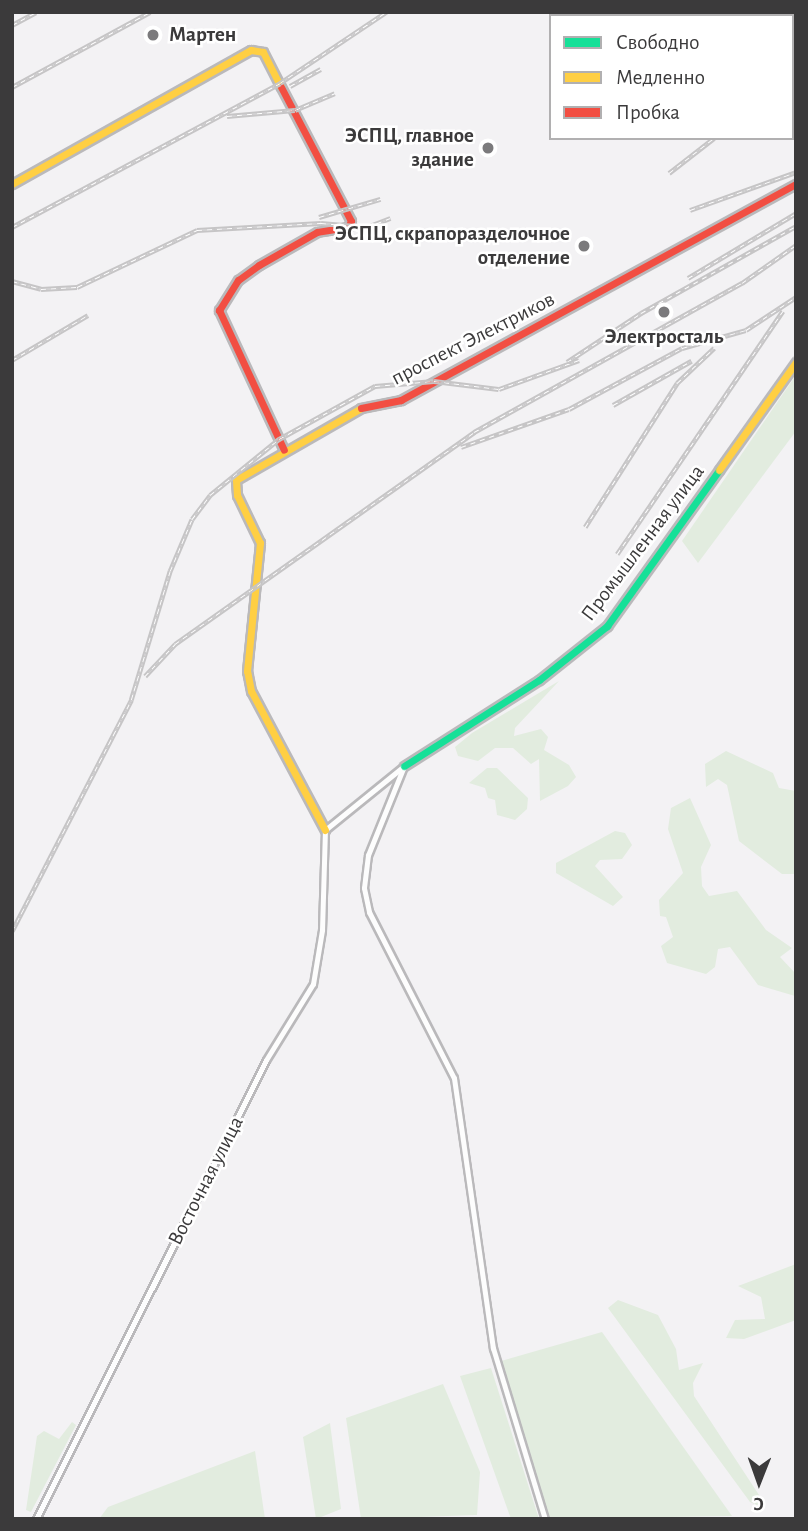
<!DOCTYPE html>
<meta charset="utf-8">
<style>
body{margin:0}
#map{position:relative;width:808px;height:1531px;overflow:hidden;background:#f3f2f4;font-family:"Alegreya Sans",sans-serif}
div>[style]{position:absolute}
.green>*{inset:0;background:#e2ecdf}
.roads{filter:drop-shadow(2px 0 #bab9bb) drop-shadow(-2px 0 #bab9bb) drop-shadow(0 2px #bab9bb) drop-shadow(0 -2px #bab9bb)}
.street>*{height:5px;margin:-2.5px;padding:0 2.5px;transform-origin:2.5px;border-radius:2.5px;background:#fdfdfd}
.fast>*{height:7px;margin:-3.5px;padding:0 3.5px;transform-origin:3.5px;border-radius:3.5px;background:#16e098}
.slow>*{height:7px;margin:-3.5px;padding:0 3.5px;transform-origin:3.5px;border-radius:3.5px;background:#ffcf43}
.jam>*{height:7px;margin:-3.5px;padding:0 3.5px;transform-origin:3.5px;border-radius:3.5px;background:#f24e42}
.rail>*{height:4.5px;margin-top:-2.25px;transform-origin:0;background:repeating-linear-gradient(90deg,#fff 0 5px,#c6c5c6 0 10px);box-sizing:border-box;border-block:2px solid #c6c5c6}
.dots>*{width:19px;height:19px;translate:-50% -50%;box-sizing:border-box;border:4px solid #fff;border-radius:50%}
span{translate:-50% -50%;white-space:nowrap;text-align:center;line-height:1.15;-webkit-text-stroke:5px #fff;paint-order:stroke}
.poi-label{font-size:21px;color:#3b3a3b;font-weight:700}
.left{translate:0 -50%;text-align:left}
.right{translate:-100% -50%;text-align:right}
.street-label{font-size:21px;color:#3b3a3b}
.frame{position:absolute;inset:0;border:14px solid #3b3a3b;pointer-events:none}
.legend{position:absolute;left:549px;top:14px;width:245px;height:126px;box-sizing:border-box;background:#fff;border:2px solid #b1b0b1;margin:0;padding:9px 12px;list-style:none;font-size:21px;color:#3b3a3b}
.legend li{display:flex;align-items:center;gap:14px;height:35px}
.legend b{width:35px;border:2px solid #b1b0b1}
.north{position:absolute;left:724px;top:1447px;width:70px;height:70px;-webkit-text-stroke:5px #fff;paint-order:stroke;rotate:181deg;font-size:19px;font-weight:700;line-height:28px;text-align:center;color:#3b3a3b}
.north::after{content:'';display:block;margin:auto;width:24px;height:32px;background:#3b3a3b;clip-path:polygon(50% 0,100% 100%,50% 72%,0 100%)}
</style>
<div id="map">
<div class="green">
<div style="clip-path:polygon(796px 375px,796px 431px,698px 563px,682px 541px)"></div>
<div style="clip-path:polygon(559px 681px,515px 728px,514px 736px,541px 729px,548px 737px,544px 750px,569px 765px,576px 777px,568px 786px,540px 801px,539px 759px,531px 764px,513px 748px,495px 748px,478px 761px,458px 756px,455px 747px,472px 733px)"></div>
<div style="clip-path:polygon(726px 751px,773px 773px,779px 788px,796px 791px,796px 874px,782px 874px,739px 841px,727px 785px,718px 779px,706px 787px,705px 764px)"></div>
<div style="clip-path:polygon(487px 768px,497px 768px,528px 798px,527px 809px,515px 820px,497px 815px,495px 800px,488px 798px,485px 788px,469px 783px)"></div>
<div style="clip-path:polygon(690px 798px,711px 845px,701px 867px,702px 886px,709px 896px,737px 891px,766px 930px,792px 948px,780px 957px,796px 974px,795px 996px,758px 985px,730px 947px,718px 949px,715px 967px,706px 974px,667px 963px,661px 946px,673px 937px,666px 917px,660px 916px,659px 900px,683px 873px,668px 829px,671px 808px)"></div>
<div style="clip-path:polygon(615px 831px,625px 833px,632px 845px,622px 859px,600px 860px,595px 866px,623px 897px,613px 906px,556px 873px,556px 863px)"></div>
<div style="clip-path:polygon(796px 1264px,796px 1320px,744px 1339px,726px 1338px,735px 1320px,765px 1319px,761px 1297px,738px 1286px)"></div>
<div style="clip-path:polygon(618px 1300px,658px 1315px,676px 1349px,679px 1370px,703px 1363px,693px 1383px,694px 1396px,761px 1498px,759px 1506px,750px 1502px,608px 1308px)"></div>
<div style="clip-path:polygon(602px 1332px,732px 1516px,549px 1519px,501px 1361px)"></div>
<div style="clip-path:polygon(491px 1368px,539px 1519px,511px 1519px,460px 1376px)"></div>
<div style="clip-path:polygon(443px 1384px,480px 1472px,477px 1515px,361px 1519px,346px 1418px)"></div>
<div style="clip-path:polygon(72px 1422px,76px 1425px,31px 1512px,26px 1510px,37px 1436px,44px 1431px,59px 1439px)"></div>
<div style="clip-path:polygon(330px 1423px,341px 1509px,316px 1519px,303px 1437px)"></div>
<div style="clip-path:polygon(255px 1451px,265px 1519px,99px 1519px,108px 1507px)"></div>
</div>
<div class="roads">
<div class="street">
<div style="left:404px;top:766px;width:96px;rotate:112deg"></div>
<div style="left:368px;top:855px;width:33px;rotate:97deg"></div>
<div style="left:364px;top:888px;width:25px;rotate:78deg"></div>
<div style="left:369px;top:912px;width:186px;rotate:62.9deg"></div>
<div style="left:454px;top:1078px;width:273px;rotate:81.8deg"></div>
<div style="left:493px;top:1348px;width:179px;rotate:73.1deg"></div>
<div style="left:36px;top:1519px;width:513px;rotate:-63.39deg"></div>
<div style="left:266px;top:1060px;width:89px;rotate:-58.3deg"></div>
<div style="left:313px;top:984px;width:55px;rotate:-80.5deg"></div>
<div style="left:322px;top:930px;width:100px;rotate:-88.3deg"></div>
<div style="left:325px;top:830px;width:102px;rotate:-39deg"></div>
</div>
<div class="fast">
<div style="left:404px;top:766px;width:160px;rotate:-32.5deg"></div>
<div style="left:539px;top:680px;width:87px;rotate:-38.5deg"></div>
<div style="left:607px;top:626px;width:192px;rotate:-54.3deg"></div>
</div>
<div class="slow">
<div style="left:12px;top:184px;width:274px;rotate:-29.3deg"></div>
<div style="left:251px;top:50px;width:12px;rotate:9deg"></div>
<div style="left:263px;top:52px;width:39px;rotate:63deg"></div>
<div style="left:719px;top:470px;width:133px;rotate:-54.5deg"></div>
<div style="left:325px;top:830px;width:157px;rotate:-118deg"></div>
<div style="left:251px;top:691px;width:20px;rotate:-101deg"></div>
<div style="left:247px;top:671px;width:129px;rotate:-84.2deg"></div>
<div style="left:260px;top:543px;width:53px;rotate:-115.6deg"></div>
<div style="left:237px;top:495px;width:15px;rotate:-94deg"></div>
<div style="left:236px;top:480px;width:144px;rotate:-29.9deg"></div>
</div>
<div class="jam">
<div style="left:281px;top:87px;width:151px;rotate:62.4deg"></div>
<div style="left:351px;top:221px;width:7px;rotate:117deg"></div>
<div style="left:348px;top:227px;width:31px;rotate:171deg"></div>
<div style="left:317px;top:232px;width:67px;rotate:150.4deg"></div>
<div style="left:259px;top:265px;width:26px;rotate:144deg"></div>
<div style="left:238px;top:280px;width:36px;rotate:122deg"></div>
<div style="left:219px;top:310px;width:154px;rotate:65.1deg"></div>
<div style="left:361px;top:408px;width:41px;rotate:-11.3deg"></div>
<div style="left:401px;top:400px;width:450px;rotate:-28.7deg"></div>
</div>
</div>
<div class="rail">
<div style="left:12px;top:25px;width:27px;rotate:-28deg"></div>
<div style="left:792px;top:71px;width:4px;rotate:-27deg"></div>
<div style="left:290px;top:86px;width:35px;rotate:-29deg"></div>
<div style="left:12px;top:87px;width:157px;rotate:-28.5deg"></div>
<div style="left:227px;top:116px;width:68px;rotate:-5deg"></div>
<div style="left:295px;top:110px;width:43px;rotate:-23deg"></div>
<div style="left:669px;top:173px;width:57px;rotate:-37.9deg"></div>
<div style="left:690px;top:210px;width:113px;rotate:-19.7deg"></div>
<div style="left:319px;top:217px;width:64px;rotate:-16.4deg"></div>
<div style="left:12px;top:227px;width:304px;rotate:-28.2deg"></div>
<div style="left:280px;top:83px;width:128px;rotate:-33.8deg"></div>
<div style="left:688px;top:278px;width:126px;rotate:-31deg"></div>
<div style="left:12px;top:281px;width:30px;rotate:15deg"></div>
<div style="left:41px;top:289px;width:36px;rotate:-3deg"></div>
<div style="left:77px;top:287px;width:133px;rotate:-25.4deg"></div>
<div style="left:197px;top:230px;width:124px;rotate:-3.2deg"></div>
<div style="left:321px;top:223px;width:46px;rotate:5deg"></div>
<div style="left:367px;top:227px;width:25px;rotate:-21deg"></div>
<div style="left:12px;top:360px;width:88px;rotate:-30.6deg"></div>
<div style="left:567px;top:362px;width:89px;rotate:-33.5deg"></div>
<div style="left:641px;top:313px;width:178px;rotate:-29.3deg"></div>
<div style="left:613px;top:405px;width:90px;rotate:-29.4deg"></div>
<div style="left:461px;top:447px;width:114px;rotate:-19.4deg"></div>
<div style="left:569px;top:409px;width:128px;rotate:-28.4deg"></div>
<div style="left:682px;top:348px;width:66px;rotate:-15.7deg"></div>
<div style="left:746px;top:330px;width:60px;rotate:-33.4deg"></div>
<div style="left:585px;top:527px;width:171px;rotate:-57.4deg"></div>
<div style="left:677px;top:383px;width:51px;rotate:-43.4deg"></div>
<div style="left:617px;top:554px;width:294px;rotate:-55.7deg"></div>
<div style="left:145px;top:676px;width:44px;rotate:-46.8deg"></div>
<div style="left:175px;top:644px;width:367px;rotate:-35.3deg"></div>
<div style="left:474px;top:432px;width:307px;rotate:-29.1deg"></div>
<div style="left:742px;top:283px;width:66px;rotate:-35.1deg"></div>
<div style="left:12px;top:931px;width:260px;rotate:-62.7deg"></div>
<div style="left:131px;top:700px;width:135px;rotate:-73.2deg"></div>
<div style="left:170px;top:571px;width:56px;rotate:-67.1deg"></div>
<div style="left:192px;top:519px;width:30px;rotate:-53deg"></div>
<div style="left:210px;top:495px;width:89px;rotate:-39.1deg"></div>
<div style="left:279px;top:439px;width:110px;rotate:-28.9deg"></div>
<div style="left:375px;top:386px;width:59px;rotate:-4.8deg"></div>
<div style="left:434px;top:381px;width:65px;rotate:7deg"></div>
<div style="left:499px;top:389px;width:85px;rotate:-19.9deg"></div>
</div>
<div class="dots">
<div style="left:153px;top:35px;background:#7b7a7c"></div>
<div style="left:488px;top:148px;background:#7b7a7c"></div>
<div style="left:584px;top:246px;background:#7b7a7c"></div>
<div style="left:664px;top:312px;background:#7b7a7c"></div>
</div>
<div class="poi-label">
<span class="left" style="left:169px;top:35px">Мартен</span>
<span class="right" style="left:474px;top:148px">ЭСПЦ, главное<br>здание</span>
<span class="right" style="left:570px;top:246px">ЭСПЦ, скрапоразделочное<br>отделение</span>
<span style="left:664px;top:337px">Электросталь</span>
</div>
<div class="street-label">
<span style="left:473px;top:339px;rotate:-27deg">проспект Электриков</span>
<span style="left:643px;top:543px;rotate:-53deg">Промышленная улица</span>
<span style="left:206px;top:1181px;rotate:-63deg">Восточная улица</span>
</div>
<div class="frame"></div>
<ul class="legend">
<li><b style="height:9px;background:#16e098"></b>Свободно</li>
<li><b style="height:9px;background:#ffcf43"></b>Медленно</li>
<li><b style="height:9px;background:#f24e42"></b>Пробка</li>
</ul>
<div class="north">С</div>
</div>
